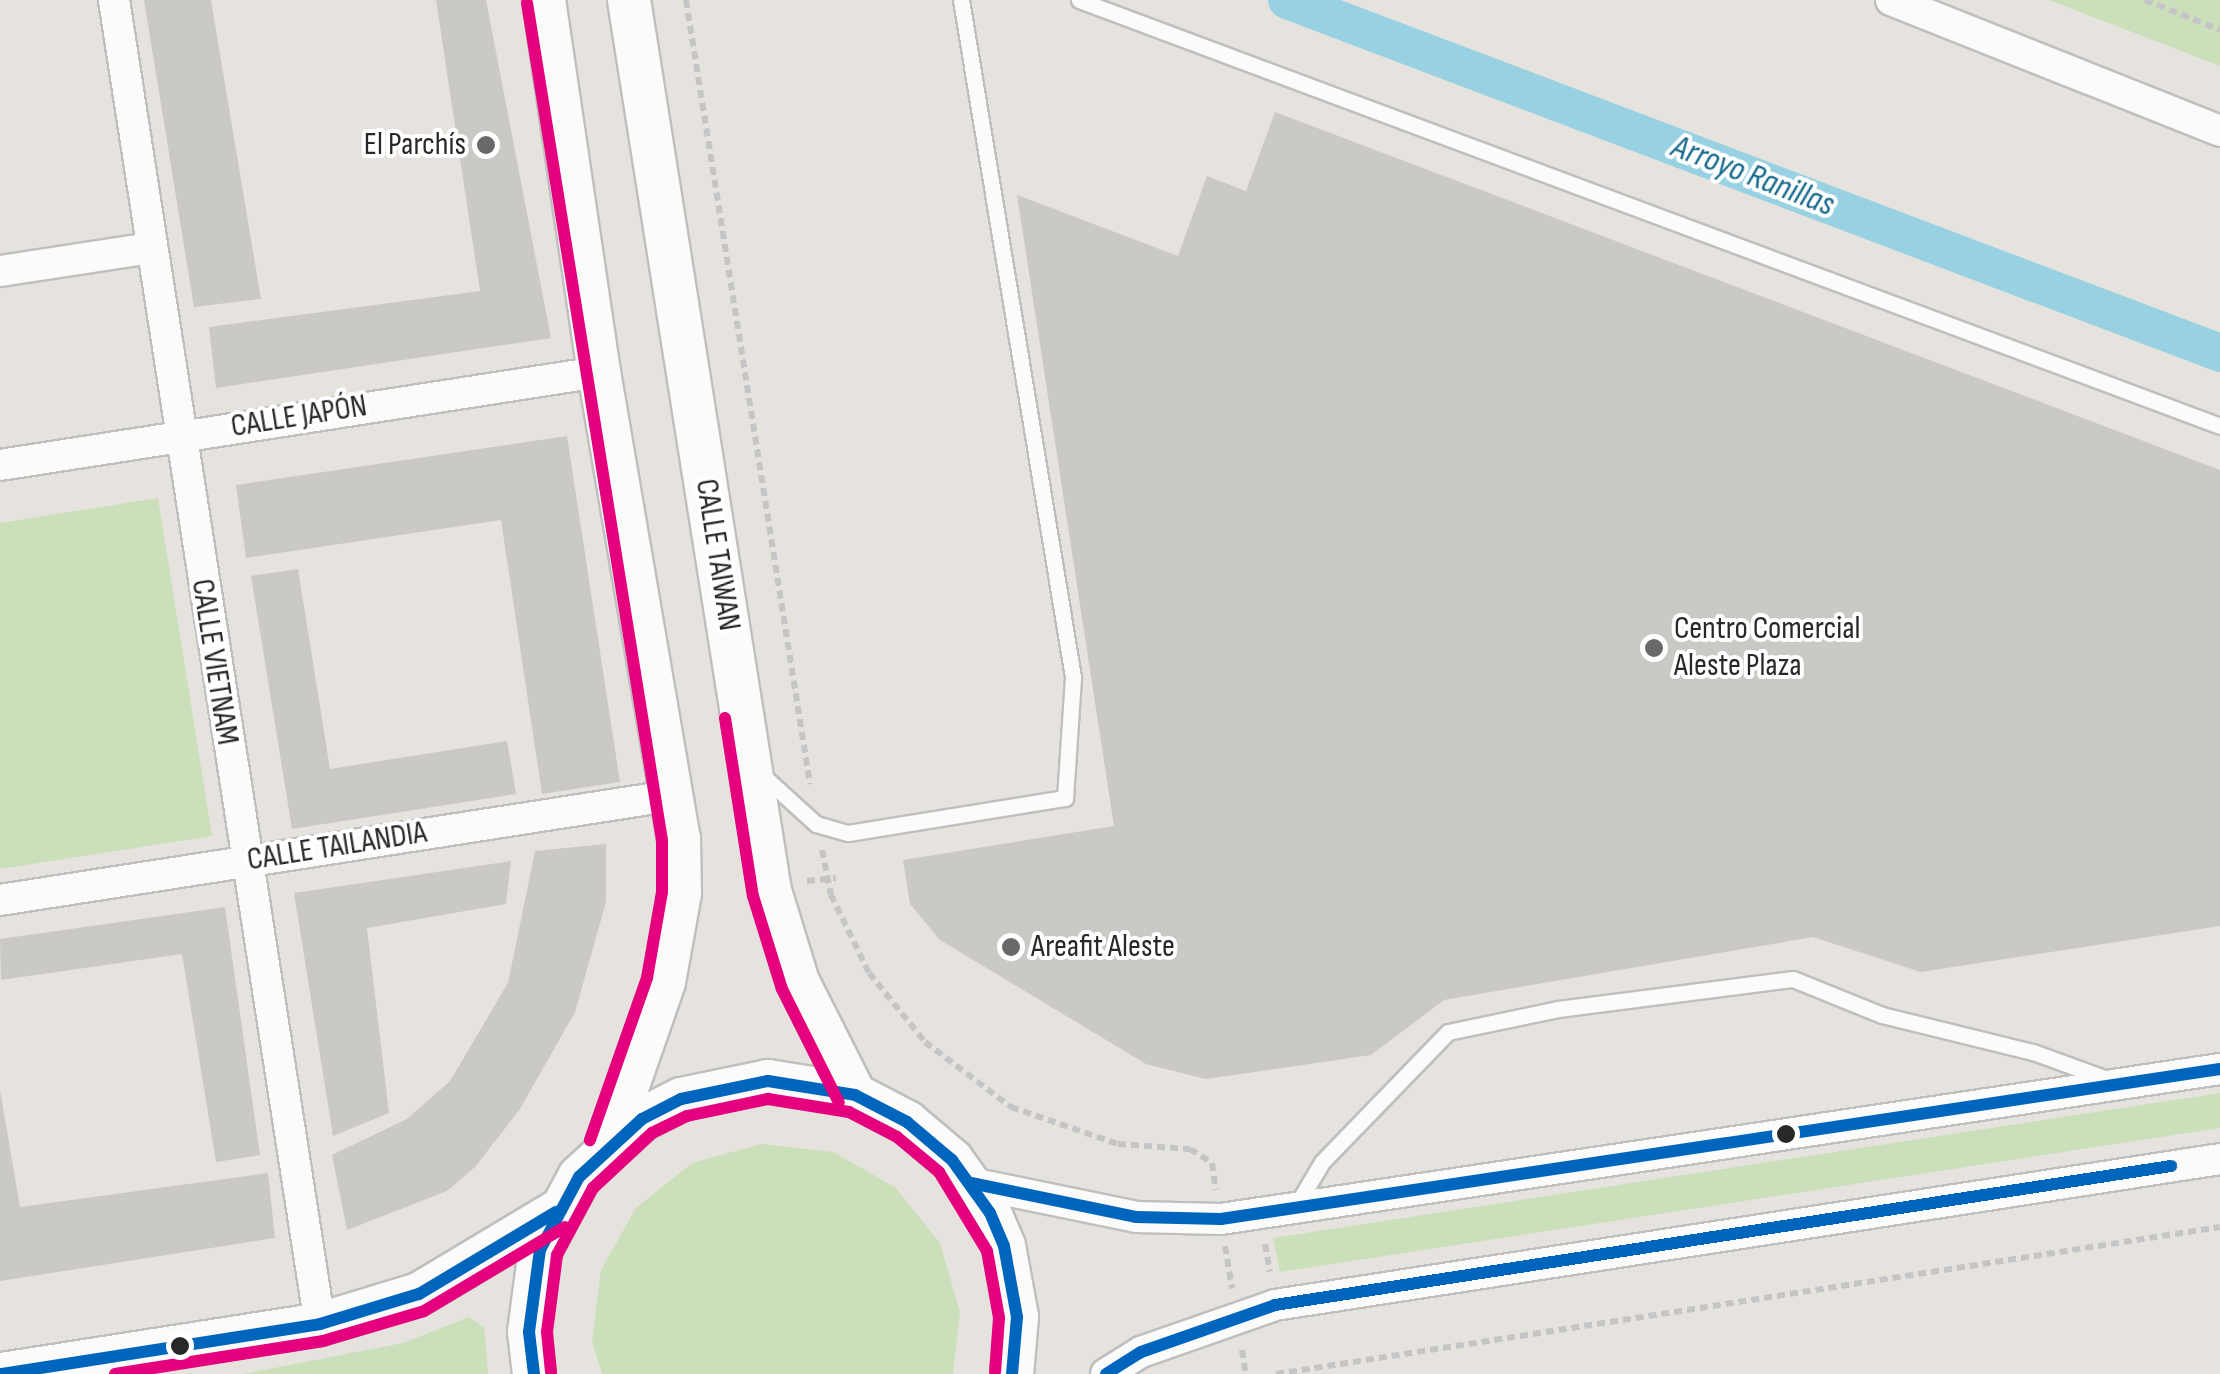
<!DOCTYPE html>
<meta charset="utf-8">
<style>
body{margin:0}
#map{position:relative;width:2220px;height:1374px;overflow:hidden;background:#e6e3de;font-family:"Sofia Sans Condensed",sans-serif}
div>[style]{position:absolute}
.green>*{inset:0;background:#cadfba}
.canal>*{height:38px;margin:-19px;padding:0 19px;transform-origin:19px;border-radius:19px;background:#98d2e2}
.building>*{inset:0;background:#cbc9c5}
.path>*{height:6px;margin-top:-3px;transform-origin:0;background:repeating-linear-gradient(90deg,#c6c5c5 0 8px,transparent 0 13px)}
.roads{filter:drop-shadow(2px 0 #c0bfbf) drop-shadow(-2px 0 #c0bfbf) drop-shadow(0 2px #c0bfbf) drop-shadow(0 -2px #c0bfbf)}
.lane>*{height:15px;margin:-7.5px;padding:0 7.5px;transform-origin:7.5px;border-radius:7.5px;background:#fbfbfa}
.street>*{height:30px;margin:-15px;padding:0 15px;transform-origin:15px;border-radius:15px;background:#fbfbfa}
.secondary>*{height:42px;margin:-21px;padding:0 21px;transform-origin:21px;border-radius:21px;background:#fbfbfa}
.bus-1>*{height:12px;margin:-6px;padding:0 6px;transform-origin:6px;border-radius:6px;background:#0065bd}
.bus-2>*{height:12px;margin:-6px;padding:0 6px;transform-origin:6px;border-radius:6px;background:#e5007d}
.dots>*{width:28px;height:28px;translate:-50% -50%;box-sizing:border-box;border:5px solid #fff;border-radius:50%}
span{translate:-50% -50%;white-space:nowrap;text-align:center;line-height:1.15;-webkit-text-stroke:8px #fff;paint-order:stroke}
.poi-label{font-size:32px;color:#282828}
.right{translate:-100% -50%;text-align:right}
.left{translate:0 -50%;text-align:left}
.street-label{font-size:32px;color:#282828}
.water-label{font-size:35px;color:#186a8d;font-style:italic}
</style>
<div id="map">
<div class="green">
<div style="clip-path:polygon(2049px 0,2220px 0,2220px 66px)"></div>
<div style="clip-path:polygon(158px 498px,212px 836px,0 869px,0 523px)"></div>
<div style="clip-path:polygon(2220px 1093px,2220px 1128px,1280px 1272px,1273px 1238px)"></div>
<div style="clip-path:polygon(761px 1144px,833px 1152px,895px 1187px,940px 1243px,960px 1312px,953px 1374px,602px 1374px,592px 1342px,601px 1270px,636px 1208px,692px 1163px)"></div>
<div style="clip-path:polygon(469px 1317px,484px 1327px,488px 1374px,244px 1374px,403px 1343px)"></div>
</div>
<div class="canal">
<div style="left:1287px;top:0;width:998px;rotate:20.72deg"></div>
</div>
<div class="building">
<div style="clip-path:polygon(144px 0,211px 0,261px 299px,194px 307px)"></div>
<div style="clip-path:polygon(436px 0,486px 0,551px 338px,216px 388px,209px 327px,480px 291px)"></div>
<div style="clip-path:polygon(1275px 112px,2220px 470px,2220px 926px,1921px 972px,1813px 937px,1444px 1000px,1371px 1055px,1206px 1079px,1146px 1064px,940px 940px,910px 904px,903px 860px,1114px 826px,1017px 195px,1178px 256px,1207px 176px,1246px 191px)"></div>
<div style="clip-path:polygon(567px 436px,620px 782px,542px 794px,501px 520px,246px 558px,236px 485px)"></div>
<div style="clip-path:polygon(298px 569px,330px 769px,507px 741px,516px 794px,292px 829px,251px 576px)"></div>
<div style="clip-path:polygon(606px 844px,606px 902px,575px 1012px,520px 1109px,475px 1167px,447px 1191px,347px 1230px,332px 1155px,407px 1119px,450px 1081px,508px 983px,535px 851px)"></div>
<div style="clip-path:polygon(511px 861px,506px 904px,367px 928px,389px 1113px,333px 1136px,294px 893px)"></div>
<div style="clip-path:polygon(225px 907px,260px 1155px,216px 1162px,182px 954px,1px 980px,0 939px)"></div>
<div style="clip-path:polygon(0 1090px,20px 1207px,268px 1173px,275px 1238px,0 1281px)"></div>
</div>
<div class="path">
<div style="left:686px;top:0;width:794px;rotate:81.01deg"></div>
<div style="left:2145px;top:0;width:81px;rotate:21.8deg"></div>
<div style="left:822px;top:850px;width:46px;rotate:78.7deg"></div>
<div style="left:831px;top:895px;width:87px;rotate:64deg"></div>
<div style="left:869px;top:973px;width:89px;rotate:50.9deg"></div>
<div style="left:925px;top:1042px;width:108px;rotate:37.1deg"></div>
<div style="left:1011px;top:1107px;width:113px;rotate:19.1deg"></div>
<div style="left:1118px;top:1144px;width:72px;rotate:4deg"></div>
<div style="left:1190px;top:1149px;width:26px;rotate:32deg"></div>
<div style="left:1212px;top:1163px;width:27px;rotate:82deg"></div>
<div style="left:807px;top:881px;width:29px;rotate:-6deg"></div>
<div style="left:1265px;top:1244px;width:28px;rotate:80deg"></div>
<div style="left:1225px;top:1246px;width:43px;rotate:80.5deg"></div>
<div style="left:1242px;top:1350px;width:24px;rotate:81deg"></div>
<div style="left:1276px;top:1374px;width:955px;rotate:-8.85deg"></div>
</div>
<div class="roads">
<div class="lane">
<div style="left:1079px;top:0;width:1218px;rotate:20.47deg"></div>
<div style="left:761px;top:774px;width:74px;rotate:42.3deg"></div>
<div style="left:816px;top:824px;width:33px;rotate:16deg"></div>
<div style="left:848px;top:833px;width:220px;rotate:-9.2deg"></div>
<div style="left:1065px;top:798px;width:121px;rotate:-86.2deg"></div>
<div style="left:1073px;top:677px;width:686px;rotate:-99.39deg"></div>
<div style="left:1296px;top:1206px;width:51px;rotate:-59.4deg"></div>
<div style="left:1322px;top:1162px;width:181px;rotate:-45.9deg"></div>
<div style="left:1448px;top:1032px;width:112px;rotate:-11.8deg"></div>
<div style="left:1558px;top:1009px;width:237px;rotate:-7.3deg"></div>
<div style="left:1793px;top:979px;width:96px;rotate:22deg"></div>
<div style="left:1882px;top:1015px;width:155px;rotate:13.8deg"></div>
<div style="left:2033px;top:1052px;width:79px;rotate:20deg"></div>
</div>
<div class="street">
<div style="left:114px;top:0;width:1340px;rotate:81.16deg"></div>
<div style="left:1891px;top:0;width:354px;rotate:21.7deg"></div>
<div style="left:0;top:271px;width:153px;rotate:-8.7deg"></div>
<div style="left:0;top:465px;width:606px;rotate:-8.83deg"></div>
<div style="left:0;top:900px;width:683px;rotate:-8.84deg"></div>
<div style="left:971px;top:1183px;width:168px;rotate:11.6deg"></div>
<div style="left:1136px;top:1217px;width:85px;rotate:1.3deg"></div>
<div style="left:1221px;top:1219px;width:1010px;rotate:-8.54deg"></div>
<div style="left:1106px;top:1374px;width:41px;rotate:-32.2deg"></div>
<div style="left:1141px;top:1352px;width:142px;rotate:-19.3deg"></div>
<div style="left:1275px;top:1305px;width:956px;rotate:-8.78deg"></div>
</div>
<div class="secondary">
<div style="left:544px;top:0;width:376px;rotate:81.6deg"></div>
<div style="left:599px;top:372px;width:473px;rotate:80.3deg"></div>
<div style="left:679px;top:838px;width:55px;rotate:89deg"></div>
<div style="left:680px;top:893px;width:90px;rotate:100.2deg"></div>
<div style="left:664px;top:982px;width:174px;rotate:109.2deg"></div>
<div style="left:629px;top:0;width:902px;rotate:81.01deg"></div>
<div style="left:770px;top:891px;width:95px;rotate:72.9deg"></div>
<div style="left:798px;top:982px;width:127px;rotate:63.2deg"></div>
<div style="left:2px;top:1374px;width:322px;rotate:-8.9deg"></div>
<div style="left:320px;top:1324px;width:103px;rotate:-16.9deg"></div>
<div style="left:419px;top:1294px;width:160px;rotate:-30.9deg"></div>
<div style="left:534px;top:1374px;width:42px;rotate:-96.8deg"></div>
<div style="left:529px;top:1332px;width:83px;rotate:-82.4deg"></div>
<div style="left:540px;top:1250px;width:83px;rotate:-61.9deg"></div>
<div style="left:579px;top:1177px;width:86px;rotate:-42.6deg"></div>
<div style="left:642px;top:1119px;width:44px;rotate:-27.1deg"></div>
<div style="left:681px;top:1099px;width:89px;rotate:-11.7deg"></div>
<div style="left:768px;top:1081px;width:88px;rotate:9.1deg"></div>
<div style="left:855px;top:1095px;width:59px;rotate:27.4deg"></div>
<div style="left:907px;top:1122px;width:59px;rotate:40.2deg"></div>
<div style="left:952px;top:1160px;width:65px;rotate:54.4deg"></div>
<div style="left:990px;top:1213px;width:36px;rotate:67deg"></div>
<div style="left:1004px;top:1246px;width:72px;rotate:79.6deg"></div>
<div style="left:1017px;top:1317px;width:57px;rotate:95deg"></div>
</div>
</div>
<div class="bus-1">
<div style="left:971px;top:1183px;width:168px;rotate:11.6deg"></div>
<div style="left:1136px;top:1217px;width:85px;rotate:1.3deg"></div>
<div style="left:1221px;top:1219px;width:1010px;rotate:-8.54deg"></div>
<div style="left:2px;top:1374px;width:322px;rotate:-8.9deg"></div>
<div style="left:320px;top:1324px;width:103px;rotate:-16.9deg"></div>
<div style="left:419px;top:1294px;width:160px;rotate:-30.9deg"></div>
<div style="left:534px;top:1374px;width:42px;rotate:-96.8deg"></div>
<div style="left:529px;top:1332px;width:83px;rotate:-82.4deg"></div>
<div style="left:540px;top:1250px;width:83px;rotate:-61.9deg"></div>
<div style="left:579px;top:1177px;width:86px;rotate:-42.6deg"></div>
<div style="left:642px;top:1119px;width:44px;rotate:-27.1deg"></div>
<div style="left:681px;top:1099px;width:89px;rotate:-11.7deg"></div>
<div style="left:768px;top:1081px;width:88px;rotate:9.1deg"></div>
<div style="left:855px;top:1095px;width:59px;rotate:27.4deg"></div>
<div style="left:907px;top:1122px;width:59px;rotate:40.2deg"></div>
<div style="left:952px;top:1160px;width:65px;rotate:54.4deg"></div>
<div style="left:990px;top:1213px;width:36px;rotate:67deg"></div>
<div style="left:1004px;top:1246px;width:72px;rotate:79.6deg"></div>
<div style="left:1017px;top:1317px;width:57px;rotate:95deg"></div>
<div style="left:1106px;top:1374px;width:41px;rotate:-32.2deg"></div>
<div style="left:1141px;top:1352px;width:142px;rotate:-19.3deg"></div>
<div style="left:1275px;top:1305px;width:907px;rotate:-8.82deg"></div>
</div>
<div class="bus-2">
<div style="left:527px;top:3px;width:848px;rotate:80.84deg"></div>
<div style="left:662px;top:840px;width:52px;rotate:90deg"></div>
<div style="left:662px;top:892px;width:87px;rotate:99.9deg"></div>
<div style="left:647px;top:978px;width:172px;rotate:109.4deg"></div>
<div style="left:725px;top:718px;width:180px;rotate:81.1deg"></div>
<div style="left:753px;top:896px;width:97px;rotate:72.7deg"></div>
<div style="left:782px;top:989px;width:127px;rotate:63.4deg"></div>
<div style="left:551px;top:1372px;width:40px;rotate:-95.7deg"></div>
<div style="left:547px;top:1332px;width:78px;rotate:-82.6deg"></div>
<div style="left:557px;top:1255px;width:76px;rotate:-61.8deg"></div>
<div style="left:593px;top:1188px;width:81px;rotate:-43deg"></div>
<div style="left:652px;top:1133px;width:39px;rotate:-26deg"></div>
<div style="left:687px;top:1116px;width:83px;rotate:-11.9deg"></div>
<div style="left:768px;top:1099px;width:82px;rotate:9.1deg"></div>
<div style="left:849px;top:1112px;width:54px;rotate:27.5deg"></div>
<div style="left:897px;top:1137px;width:55px;rotate:39.8deg"></div>
<div style="left:939px;top:1172px;width:92px;rotate:58.7deg"></div>
<div style="left:987px;top:1251px;width:68px;rotate:79.8deg"></div>
<div style="left:999px;top:1318px;width:54px;rotate:94.2deg"></div>
<div style="left:115px;top:1374px;width:211px;rotate:-9deg"></div>
<div style="left:323px;top:1341px;width:105px;rotate:-16.5deg"></div>
<div style="left:424px;top:1311px;width:164px;rotate:-30.8deg"></div>
</div>
<div class="dots">
<div style="left:486px;top:145px;background:#6a6968"></div>
<div style="left:1654px;top:648px;background:#6a6968"></div>
<div style="left:1011px;top:947px;background:#6a6968"></div>
<div style="left:1786px;top:1134px;background:#282828"></div>
<div style="left:180px;top:1346px;background:#282828"></div>
</div>
<div class="poi-label">
<span class="right" style="left:466px;top:145px">El Parchís</span>
<span class="left" style="left:1674px;top:648px">Centro Comercial<br>Aleste Plaza</span>
<span class="left" style="left:1031px;top:947px">Areafit Aleste</span>
</div>
<div class="street-label">
<span style="left:299px;top:417px;rotate:-9deg">CALLE JAPÓN</span>
<span style="left:717px;top:555px;rotate:81deg">CALLE TAIWAN</span>
<span style="left:214px;top:662px;rotate:81deg">CALLE VIETNAM</span>
<span style="left:337px;top:847px;rotate:-9deg">CALLE TAILANDIA</span>
</div>
<div class="water-label">
<span style="left:1753px;top:176px;rotate:21deg">Arroyo Ranillas</span>
</div>
</div>
